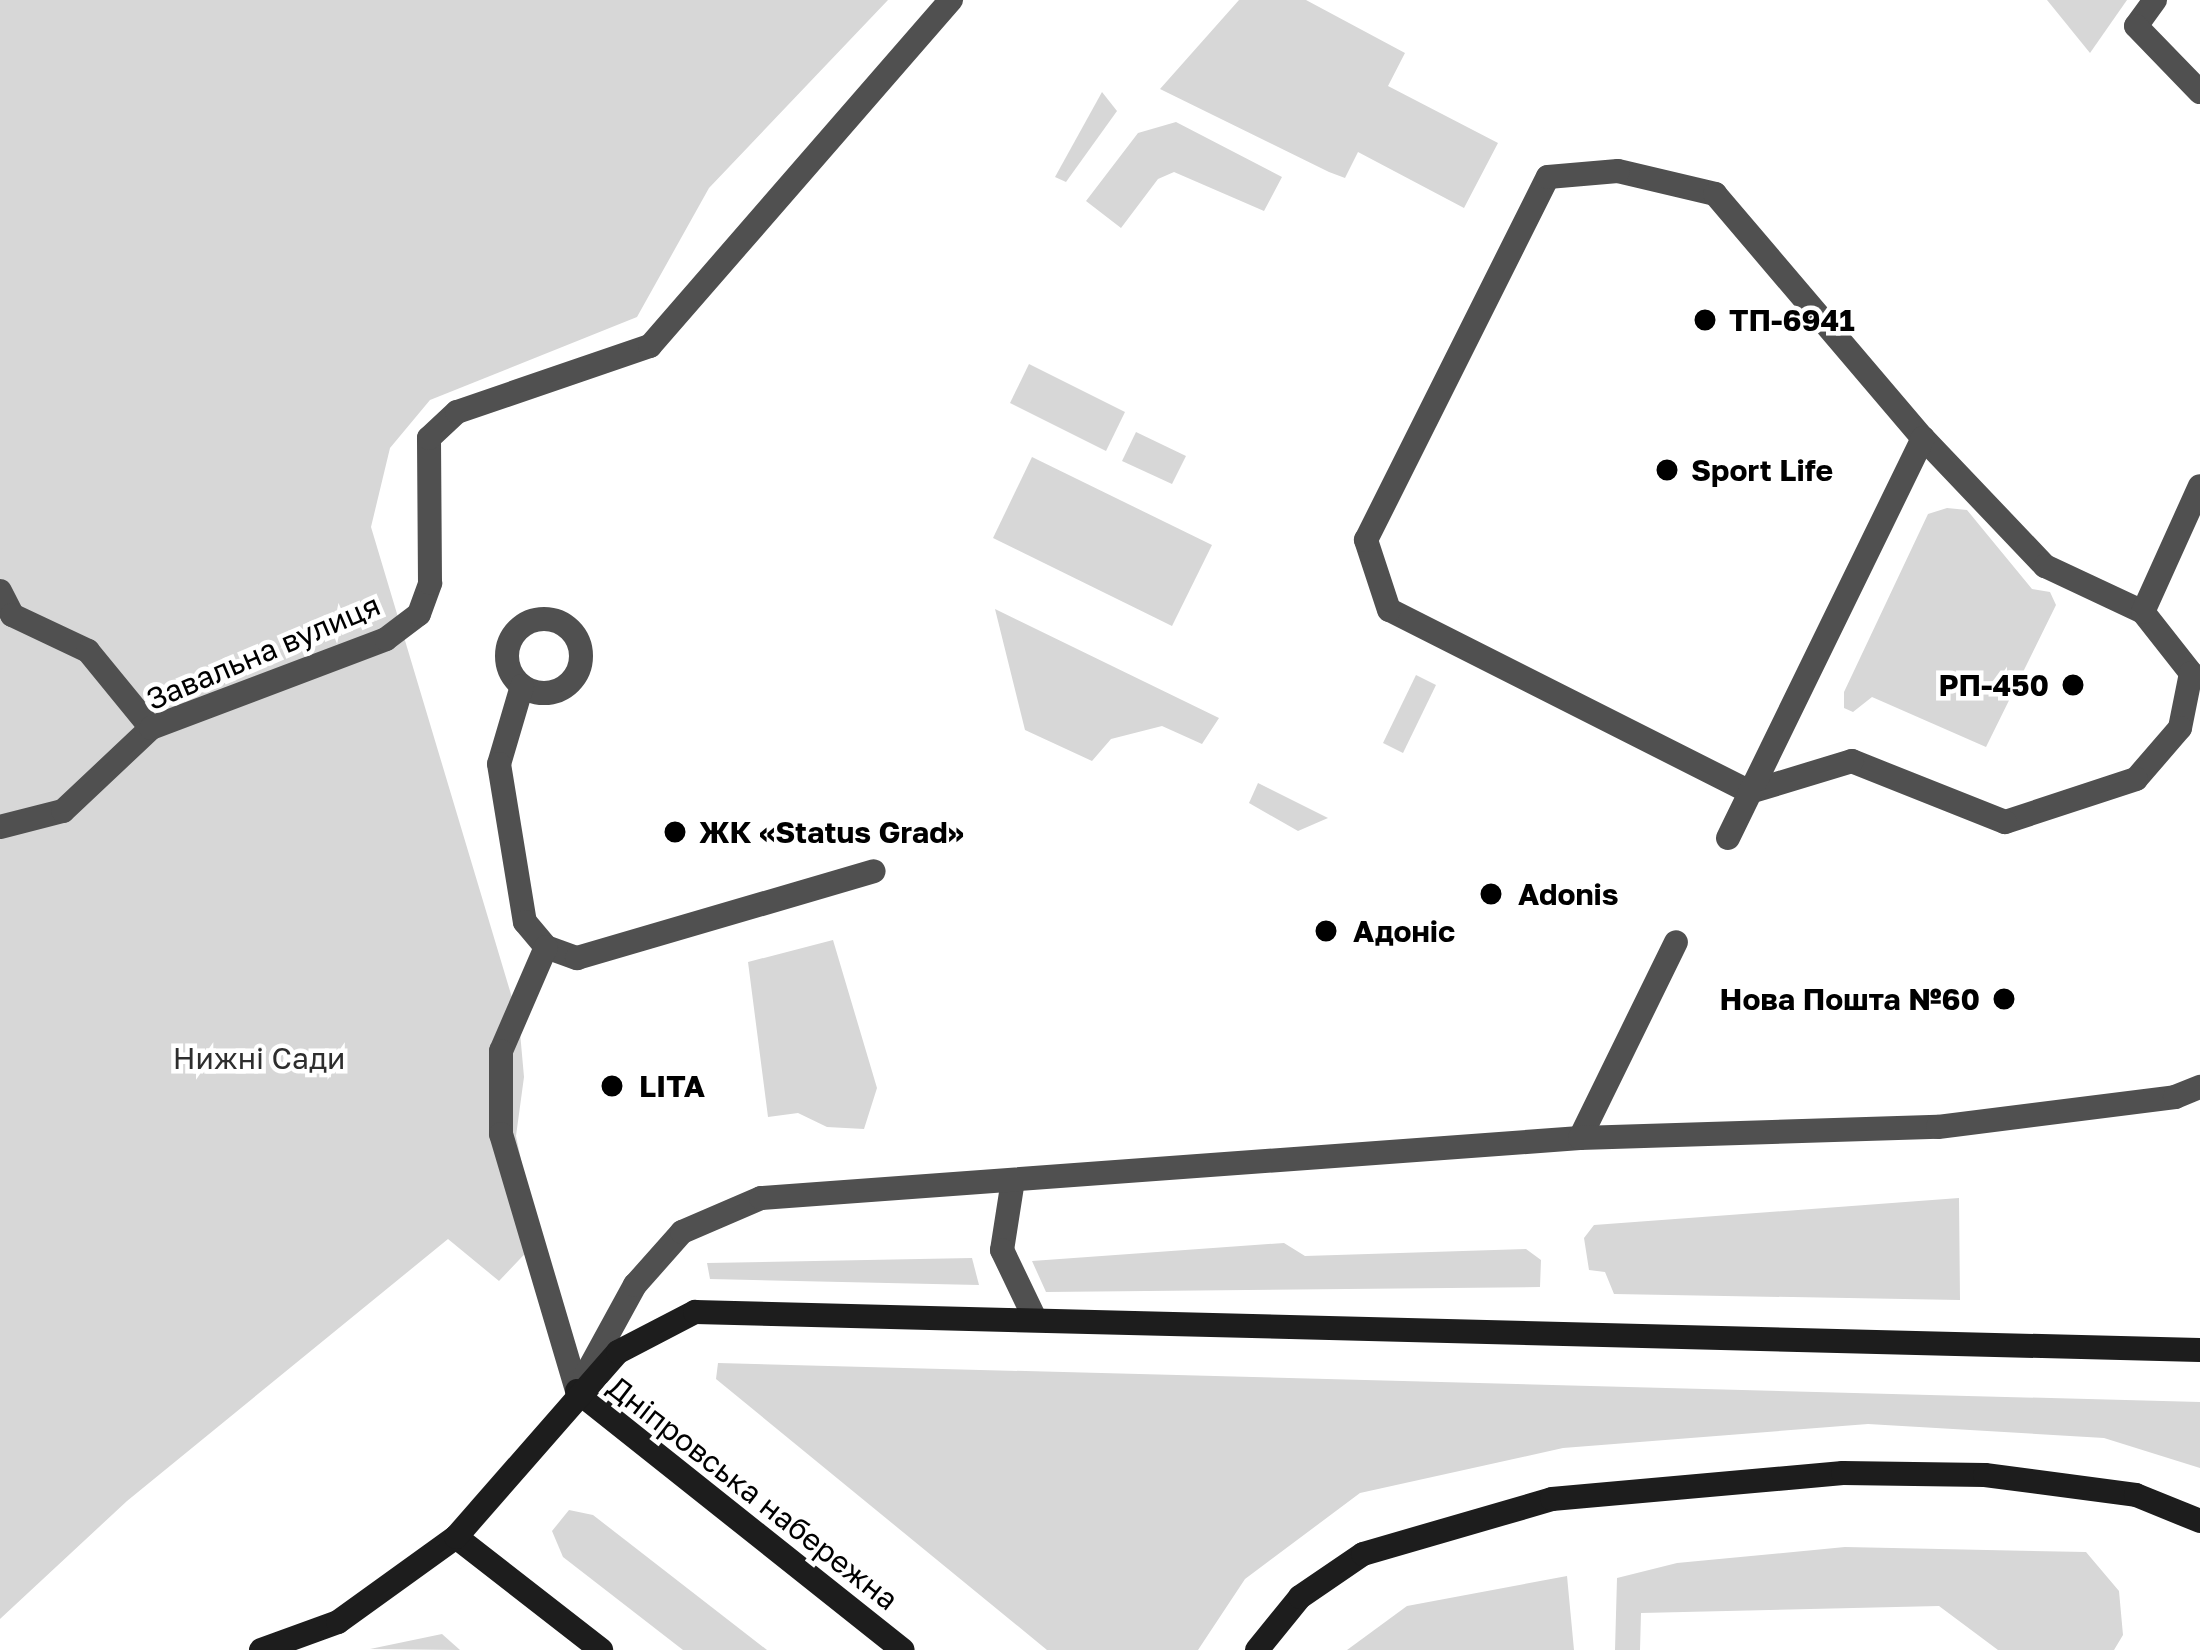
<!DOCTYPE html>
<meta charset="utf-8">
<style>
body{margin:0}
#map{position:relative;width:2200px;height:1650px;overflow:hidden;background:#fff;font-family:"Golos Text",sans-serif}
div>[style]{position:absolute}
.green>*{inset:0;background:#d7d7d7}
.lane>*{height:24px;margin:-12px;padding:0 12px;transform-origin:12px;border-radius:12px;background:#505050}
.lane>.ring{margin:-12px;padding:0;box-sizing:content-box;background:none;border:24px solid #505050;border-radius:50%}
.street>*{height:24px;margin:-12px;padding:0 12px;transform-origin:12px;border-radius:12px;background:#505050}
.secondary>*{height:24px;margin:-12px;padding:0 12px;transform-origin:12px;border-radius:12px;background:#1d1d1d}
.dots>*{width:33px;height:33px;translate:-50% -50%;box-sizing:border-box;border:6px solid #fff;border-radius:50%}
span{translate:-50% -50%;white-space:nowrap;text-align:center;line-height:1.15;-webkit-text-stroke:9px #fff;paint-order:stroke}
.poi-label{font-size:30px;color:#000;font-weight:700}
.left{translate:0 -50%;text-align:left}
.right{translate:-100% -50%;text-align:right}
.street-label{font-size:30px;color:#000}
.park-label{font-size:30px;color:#2e2e2e}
</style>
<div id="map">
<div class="green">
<div style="clip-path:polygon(0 0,888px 0,709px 188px,637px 317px,430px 400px,390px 448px,371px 527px,519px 1021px,524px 1077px,516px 1136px,538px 1240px,499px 1281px,448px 1239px,127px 1501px,0 1619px)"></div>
<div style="clip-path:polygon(1239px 0,1306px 0,1405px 53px,1388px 86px,1498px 143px,1464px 208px,1358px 152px,1345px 178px,1329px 172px,1160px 89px)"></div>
<div style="clip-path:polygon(2047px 0,2127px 0,2090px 53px)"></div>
<div style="clip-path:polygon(1102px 92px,1117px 111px,1066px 182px,1055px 177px)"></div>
<div style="clip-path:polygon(1176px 122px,1282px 177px,1264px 211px,1174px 172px,1158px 179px,1121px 228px,1086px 201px,1138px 133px)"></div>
<div style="clip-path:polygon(1029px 364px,1125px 412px,1106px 451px,1010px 403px)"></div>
<div style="clip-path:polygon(1136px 432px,1186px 456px,1172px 484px,1122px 461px)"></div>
<div style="clip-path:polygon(1032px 457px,1212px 545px,1172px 626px,993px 538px)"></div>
<div style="clip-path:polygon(1947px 508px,1967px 510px,2032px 589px,2050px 592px,2056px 605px,1986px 747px,1872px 697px,1853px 712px,1844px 708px,1844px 692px,1928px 514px)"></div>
<div style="clip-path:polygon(995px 609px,1219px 718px,1202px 744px,1162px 726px,1111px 739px,1092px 761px,1025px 730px)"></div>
<div style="clip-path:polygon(1416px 675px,1436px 685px,1403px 753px,1383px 743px)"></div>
<div style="clip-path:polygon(1258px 783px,1328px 818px,1298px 831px,1249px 803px)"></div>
<div style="clip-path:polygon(833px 940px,877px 1088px,864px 1129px,827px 1127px,798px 1113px,768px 1117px,748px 962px)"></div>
<div style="clip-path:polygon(1959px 1198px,1960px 1300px,1614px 1294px,1605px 1272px,1589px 1270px,1584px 1238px,1594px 1225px)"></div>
<div style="clip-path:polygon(1284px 1243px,1305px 1256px,1526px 1249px,1541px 1260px,1540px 1287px,1046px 1292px,1032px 1261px)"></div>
<div style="clip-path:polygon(972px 1258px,979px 1285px,710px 1279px,707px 1263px)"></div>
<div style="clip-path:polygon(718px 1363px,2200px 1402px,2200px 1468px,2104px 1438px,1868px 1424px,1563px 1448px,1360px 1493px,1245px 1579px,1198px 1650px,1047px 1650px,716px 1379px)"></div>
<div style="clip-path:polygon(569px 1510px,593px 1515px,767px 1650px,683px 1650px,563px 1557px,552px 1531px)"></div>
<div style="clip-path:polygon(1845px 1547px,2086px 1552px,2119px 1591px,2123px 1635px,2114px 1650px,1998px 1650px,1939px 1606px,1641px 1613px,1640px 1650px,1615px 1650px,1617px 1578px,1677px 1563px)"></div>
<div style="clip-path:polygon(1567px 1576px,1574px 1650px,1347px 1650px,1407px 1606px)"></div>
<div style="clip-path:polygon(442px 1634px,460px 1650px,370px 1649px)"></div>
</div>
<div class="lane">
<div style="left:2155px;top:0;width:32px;rotate:126deg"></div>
<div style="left:2136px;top:26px;width:92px;rotate:45.9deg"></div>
<div style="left:1618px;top:171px;width:100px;rotate:13.3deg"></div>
<div style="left:1715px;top:194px;width:321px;rotate:49.6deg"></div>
<div style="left:1923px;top:438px;width:177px;rotate:46.4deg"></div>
<div style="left:2045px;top:566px;width:108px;rotate:25.1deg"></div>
<div style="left:2143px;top:612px;width:78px;rotate:51.8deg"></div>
<div style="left:2191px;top:673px;width:56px;rotate:101.3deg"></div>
<div style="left:2180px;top:728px;width:67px;rotate:130.8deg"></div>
<div style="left:2136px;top:779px;width:138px;rotate:161.8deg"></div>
<div style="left:2005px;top:822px;width:165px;rotate:-158.3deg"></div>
<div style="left:1852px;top:761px;width:107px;rotate:163.1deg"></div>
<div style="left:1750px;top:792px;width:404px;rotate:-153.2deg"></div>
<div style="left:1389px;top:610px;width:74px;rotate:-108.2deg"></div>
<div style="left:1366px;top:540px;width:406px;rotate:-63.4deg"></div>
<div style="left:1548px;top:177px;width:70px;rotate:-4.9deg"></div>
<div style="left:0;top:591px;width:27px;rotate:63deg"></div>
<div style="left:12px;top:615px;width:84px;rotate:25.3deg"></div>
<div style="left:88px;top:651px;width:99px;rotate:50.7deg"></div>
<div style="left:2143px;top:612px;width:138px;rotate:-65.7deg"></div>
<div class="ring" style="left:507px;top:619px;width:50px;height:50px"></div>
<div style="left:522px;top:686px;width:81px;rotate:106.4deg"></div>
<div style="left:499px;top:764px;width:160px;rotate:80.7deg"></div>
<div style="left:525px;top:922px;width:33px;rotate:50deg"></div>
<div style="left:546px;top:947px;width:33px;rotate:20deg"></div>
<div style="left:577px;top:958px;width:309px;rotate:-16.3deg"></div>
<div style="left:1728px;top:838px;width:445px;rotate:-64deg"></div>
<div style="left:546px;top:947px;width:113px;rotate:113.4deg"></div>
<div style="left:501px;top:1051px;width:83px;rotate:90deg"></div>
<div style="left:501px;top:1134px;width:268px;rotate:73.5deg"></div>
<div style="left:1580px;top:1138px;width:218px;rotate:-63.9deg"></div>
<div style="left:1013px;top:1180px;width:71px;rotate:98.9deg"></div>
<div style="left:1002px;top:1250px;width:76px;rotate:64.4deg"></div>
<div style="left:578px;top:1389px;width:119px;rotate:-61.3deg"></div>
<div style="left:635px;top:1285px;width:71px;rotate:-48.4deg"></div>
<div style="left:682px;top:1232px;width:86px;rotate:-23.3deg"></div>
<div style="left:761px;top:1198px;width:821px;rotate:-4.19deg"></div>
<div style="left:1580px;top:1138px;width:358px;rotate:-1.8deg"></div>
<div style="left:1938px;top:1127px;width:239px;rotate:-7.2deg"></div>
<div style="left:2175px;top:1097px;width:27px;rotate:-22deg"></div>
</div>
<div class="street">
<div style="left:0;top:827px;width:65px;rotate:-14.3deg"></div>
<div style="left:63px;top:811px;width:121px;rotate:-43.3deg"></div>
<div style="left:151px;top:728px;width:251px;rotate:-20.7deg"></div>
<div style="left:386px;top:639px;width:41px;rotate:-37.1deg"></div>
<div style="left:419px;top:614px;width:33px;rotate:-70deg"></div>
<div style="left:430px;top:583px;width:145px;rotate:-90.4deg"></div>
<div style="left:429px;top:438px;width:38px;rotate:-43deg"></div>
<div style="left:457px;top:412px;width:204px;rotate:-18.9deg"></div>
<div style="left:650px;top:346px;width:459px;rotate:-49deg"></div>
</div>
<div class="secondary">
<div style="left:577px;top:1391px;width:416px;rotate:38.5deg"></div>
<div style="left:456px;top:1537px;width:184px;rotate:37.9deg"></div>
<div style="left:261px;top:1650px;width:82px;rotate:-20deg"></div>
<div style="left:338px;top:1622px;width:145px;rotate:-35.8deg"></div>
<div style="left:456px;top:1537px;width:246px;rotate:-48.8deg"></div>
<div style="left:618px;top:1352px;width:87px;rotate:-27.5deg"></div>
<div style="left:695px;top:1312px;width:1505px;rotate:1.45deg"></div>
<div style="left:1257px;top:1650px;width:68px;rotate:-50.9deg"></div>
<div style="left:1300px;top:1597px;width:76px;rotate:-34.3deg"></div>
<div style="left:1363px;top:1554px;width:197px;rotate:-16.2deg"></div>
<div style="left:1552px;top:1499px;width:292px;rotate:-5.1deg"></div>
<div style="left:1843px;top:1473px;width:142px;rotate:0.8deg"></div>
<div style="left:1985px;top:1475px;width:152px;rotate:7.5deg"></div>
<div style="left:2136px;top:1495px;width:69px;rotate:22.1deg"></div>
</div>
<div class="dots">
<div style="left:1705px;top:320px;background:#000"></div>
<div style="left:1667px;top:470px;background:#000"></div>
<div style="left:2073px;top:685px;background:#000"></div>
<div style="left:675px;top:832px;background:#000"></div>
<div style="left:1491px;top:894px;background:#000"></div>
<div style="left:1326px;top:931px;background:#000"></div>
<div style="left:2004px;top:999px;background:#000"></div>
<div style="left:612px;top:1086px;background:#000"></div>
</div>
<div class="poi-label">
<span class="left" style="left:1729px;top:320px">ТП-6941</span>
<span class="left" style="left:1691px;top:470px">Sport Life</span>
<span class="right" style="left:2049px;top:685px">РП-450</span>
<span class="left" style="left:699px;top:832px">ЖК «Status Grad»</span>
<span class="left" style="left:1518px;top:894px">Adonis</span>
<span class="left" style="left:1353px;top:931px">Адоніс</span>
<span class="right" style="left:1980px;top:999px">Нова Пошта №60</span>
<span class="left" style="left:639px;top:1086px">LITA</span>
</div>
<div class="street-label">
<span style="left:263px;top:652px;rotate:-23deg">Завальна вулиця</span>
<span style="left:753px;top:1493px;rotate:38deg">Дніпровська набережна</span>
</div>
<div class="park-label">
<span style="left:259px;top:1058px">Нижні Сади</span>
</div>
</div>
